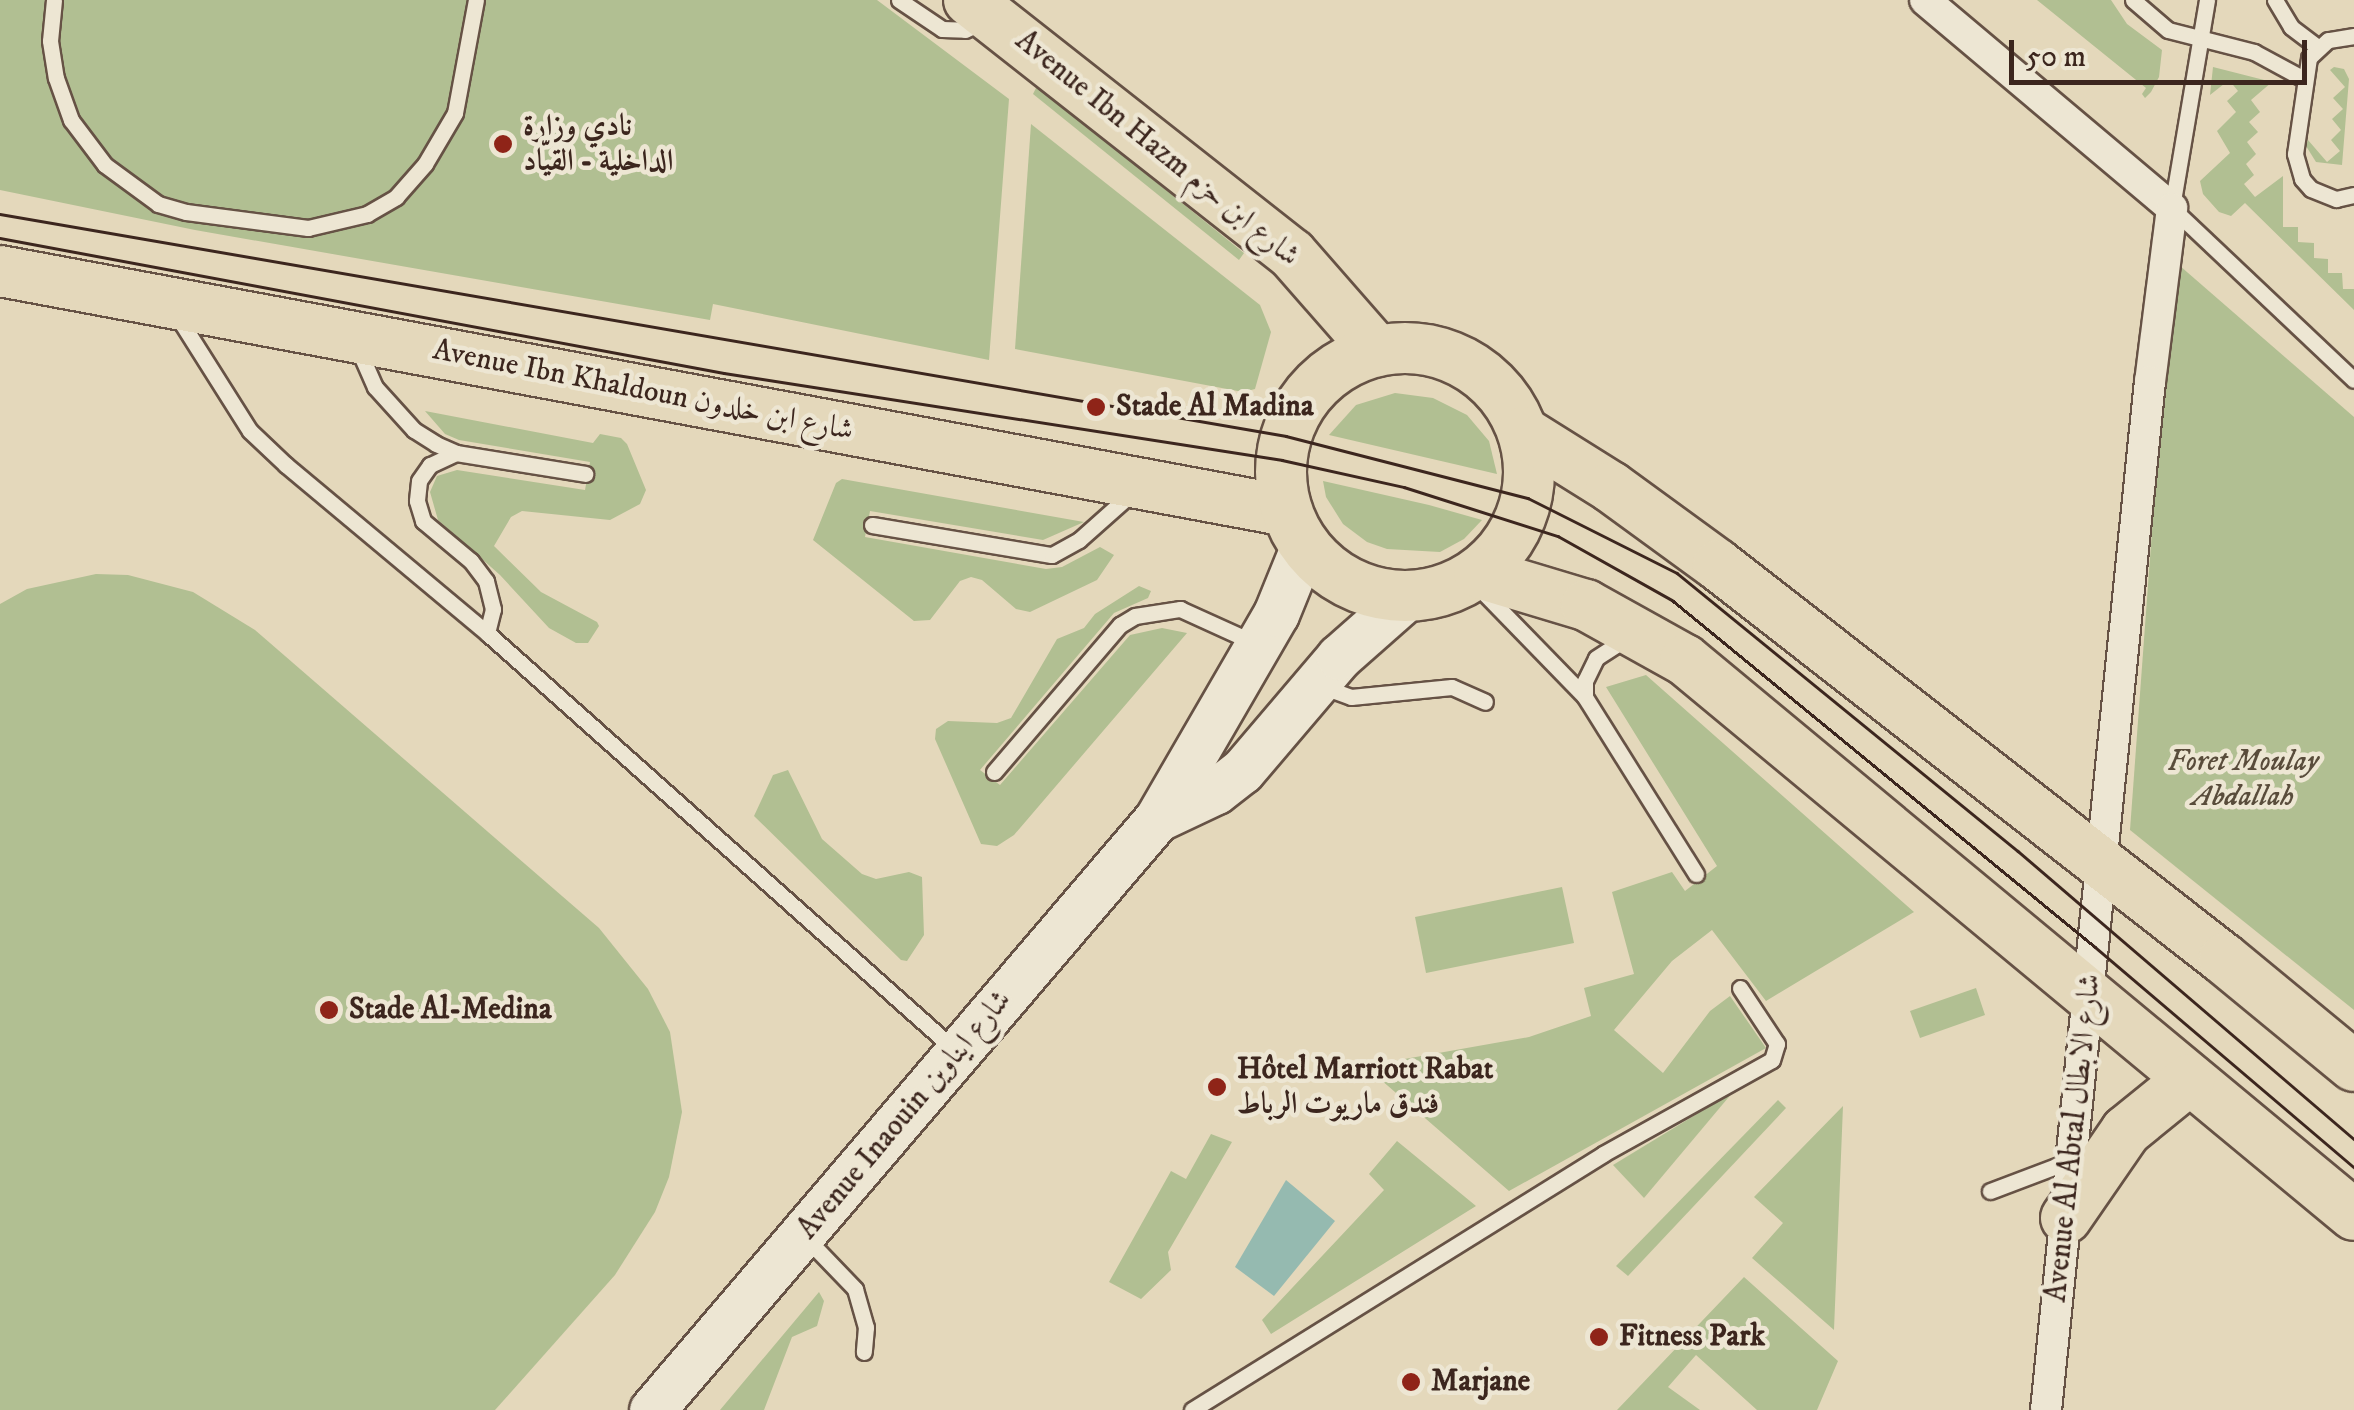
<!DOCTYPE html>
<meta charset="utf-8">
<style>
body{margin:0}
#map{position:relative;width:2354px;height:1410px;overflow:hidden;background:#e4d8bb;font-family:"IM FELL DW Pica",Amiri,serif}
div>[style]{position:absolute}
.green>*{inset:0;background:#b1bf92}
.water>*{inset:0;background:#95bab0}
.roads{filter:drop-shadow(2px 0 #665245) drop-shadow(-2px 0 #665245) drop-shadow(0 2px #665245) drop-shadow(0 -2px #665245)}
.lane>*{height:15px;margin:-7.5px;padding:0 7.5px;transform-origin:7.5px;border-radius:7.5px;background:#ede6d3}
.street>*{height:30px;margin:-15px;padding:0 15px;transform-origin:15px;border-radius:15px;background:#ede6d3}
.secondary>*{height:45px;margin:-22.5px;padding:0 22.5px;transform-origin:22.5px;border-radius:22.5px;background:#ede6d3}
.primary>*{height:50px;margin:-25px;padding:0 25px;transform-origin:25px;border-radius:25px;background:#e4d8bb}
.primary>.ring{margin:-25px;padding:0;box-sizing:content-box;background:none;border:50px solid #e4d8bb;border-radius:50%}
.tram>*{height:2.5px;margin:-1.25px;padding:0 1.25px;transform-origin:1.25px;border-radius:1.25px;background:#3c261e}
.dots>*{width:28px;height:28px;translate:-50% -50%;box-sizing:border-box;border:5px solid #ede6d3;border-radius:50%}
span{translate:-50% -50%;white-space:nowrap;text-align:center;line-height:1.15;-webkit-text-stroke:9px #ede6d3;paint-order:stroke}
.poi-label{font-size:30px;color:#3c261e;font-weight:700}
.left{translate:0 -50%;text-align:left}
.street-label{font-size:30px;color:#3c261e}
.park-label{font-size:30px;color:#594c3b;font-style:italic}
.scale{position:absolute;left:2009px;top:40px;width:298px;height:45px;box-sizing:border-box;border:5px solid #3c261e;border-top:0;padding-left:12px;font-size:30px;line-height:35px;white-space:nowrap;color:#3c261e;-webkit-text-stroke:8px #ede6d3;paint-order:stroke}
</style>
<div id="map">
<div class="green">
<div style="clip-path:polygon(0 0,877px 0,1009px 99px,989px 360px,713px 304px,710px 320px,195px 230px,0 190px)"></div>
<div style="clip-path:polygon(2037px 0,2111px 0,2127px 24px,2162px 50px,2159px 77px,2151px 92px,2145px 98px,2142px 94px,2146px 88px)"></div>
<div style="clip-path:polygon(2213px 67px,2272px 82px,2251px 100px,2260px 112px,2249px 122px,2258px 132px,2247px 142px,2256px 154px,2246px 164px,2254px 175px,2244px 184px,2255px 197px,2283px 176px,2283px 227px,2298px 227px,2298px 242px,2314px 243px,2314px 258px,2328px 259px,2328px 273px,2342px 273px,2343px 289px,2354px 289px,2354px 310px,2245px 203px,2231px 216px,2219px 212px,2203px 194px,2200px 181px,2230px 153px,2217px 131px,2236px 112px,2227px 101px,2238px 91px,2229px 80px,2210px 95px)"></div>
<div style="clip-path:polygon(2334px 67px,2344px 69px,2349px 79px,2342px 165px,2316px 162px,2306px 146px,2308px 140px,2327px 162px,2340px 151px,2331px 140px,2341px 130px,2332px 119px,2343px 109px,2333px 98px,2345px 87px,2330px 70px)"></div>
<div style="clip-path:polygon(1037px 86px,1244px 253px,1239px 260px,1033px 94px)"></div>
<div style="clip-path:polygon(1031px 124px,1260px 305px,1271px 332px,1255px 389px,1243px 392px,1015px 349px)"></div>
<div style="clip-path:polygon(2172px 259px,2354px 417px,2354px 1010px,2130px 830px)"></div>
<div style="clip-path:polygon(1395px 393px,1433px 398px,1467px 415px,1489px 441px,1497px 474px,1329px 435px,1356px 405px)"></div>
<div style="clip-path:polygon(425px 411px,593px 443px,600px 434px,621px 438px,627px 444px,646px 490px,640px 504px,610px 520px,522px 511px,511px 517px,494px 546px,541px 592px,597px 622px,599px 626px,588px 643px,576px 643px,549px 628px,500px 575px,438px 520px,430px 492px,437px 476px,457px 470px,585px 490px,590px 462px,459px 440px,445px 434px)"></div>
<div style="clip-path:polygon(842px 479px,1084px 522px,1043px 540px,870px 511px,865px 537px,1046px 569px,1062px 567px,1100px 547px,1114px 555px,1097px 580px,1030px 612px,1016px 609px,982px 580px,971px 577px,960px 581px,930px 620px,914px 621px,813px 540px,836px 483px)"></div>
<div style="clip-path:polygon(1323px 481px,1429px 505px,1482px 520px,1464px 539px,1440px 552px,1387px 549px,1367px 542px,1343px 524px,1326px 497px)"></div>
<div style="clip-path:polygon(96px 574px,128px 575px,193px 592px,255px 630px,599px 928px,648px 989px,670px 1032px,682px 1112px,669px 1177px,655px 1212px,615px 1275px,495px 1410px,0 1410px,0 604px,27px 589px)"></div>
<div style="clip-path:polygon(1139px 586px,1151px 591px,1148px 598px,1114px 613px,980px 770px,1000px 785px,1130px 635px,1162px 628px,1187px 633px,1014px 835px,997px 846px,981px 844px,935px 739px,936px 729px,948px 721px,997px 723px,1011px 718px,1057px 639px,1084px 628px,1095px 614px)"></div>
<div style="clip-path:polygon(1646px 675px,1914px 912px,1766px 1001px,1712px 930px,1672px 961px,1614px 1030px,1663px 1073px,1710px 1011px,1730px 996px,1766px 1048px,1509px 1191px,1365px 1066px,1529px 1037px,1591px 1016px,1584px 988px,1634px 974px,1612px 892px,1672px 872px,1685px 891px,1717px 866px,1606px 687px)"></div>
<div style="clip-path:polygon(788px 770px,822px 839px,862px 874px,876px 879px,909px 872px,922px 877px,924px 935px,907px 961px,901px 960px,754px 816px,773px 775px)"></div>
<div style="clip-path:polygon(1562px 887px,1574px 943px,1426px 973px,1415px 917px)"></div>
<div style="clip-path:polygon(1976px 988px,1985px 1015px,1920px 1038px,1910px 1011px)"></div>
<div style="clip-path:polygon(1733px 1092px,1644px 1198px,1613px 1165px)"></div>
<div style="clip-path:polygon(1778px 1100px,1786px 1108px,1628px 1276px,1616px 1266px)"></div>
<div style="clip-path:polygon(1843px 1106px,1834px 1330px,1752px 1258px,1783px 1223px,1754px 1197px)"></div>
<div style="clip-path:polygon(1211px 1134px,1232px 1142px,1168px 1252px,1171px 1270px,1141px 1299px,1109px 1282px,1171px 1171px,1186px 1179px)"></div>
<div style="clip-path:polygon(1397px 1141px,1476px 1206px,1271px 1334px,1262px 1320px,1384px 1190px,1369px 1174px)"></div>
<div style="clip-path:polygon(1744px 1277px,1838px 1361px,1817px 1410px,1757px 1410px,1696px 1355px,1668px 1387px,1700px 1410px,1617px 1410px)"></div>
<div style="clip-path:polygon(819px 1292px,824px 1301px,817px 1326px,792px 1337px,764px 1410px,720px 1410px)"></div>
</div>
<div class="water">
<div style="clip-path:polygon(1286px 1180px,1335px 1221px,1274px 1296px,1235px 1267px)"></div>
</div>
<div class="roads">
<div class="lane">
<div style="left:54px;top:0;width:41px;rotate:95.6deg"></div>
<div style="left:50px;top:41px;width:37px;rotate:81deg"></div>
<div style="left:56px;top:78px;width:45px;rotate:70.3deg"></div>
<div style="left:71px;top:120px;width:56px;rotate:52.9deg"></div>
<div style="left:105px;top:165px;width:66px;rotate:36.3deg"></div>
<div style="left:158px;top:204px;width:29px;rotate:16deg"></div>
<div style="left:186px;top:212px;width:123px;rotate:7.5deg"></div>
<div style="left:308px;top:228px;width:61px;rotate:-13.3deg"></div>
<div style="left:367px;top:214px;width:34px;rotate:-30deg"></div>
<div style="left:396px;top:197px;width:44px;rotate:-48.7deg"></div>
<div style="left:425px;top:164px;width:59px;rotate:-59.5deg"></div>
<div style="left:455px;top:113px;width:115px;rotate:-79.5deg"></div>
<div style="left:899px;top:0;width:52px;rotate:34deg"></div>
<div style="left:942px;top:29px;width:23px;rotate:2deg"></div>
<div style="left:965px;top:30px;width:19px;rotate:-25deg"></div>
<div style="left:2133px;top:0;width:46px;rotate:40.6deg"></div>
<div style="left:2168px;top:30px;width:89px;rotate:14.3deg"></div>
<div style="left:2254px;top:52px;width:57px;rotate:28.4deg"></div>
<div style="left:2207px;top:0;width:211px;rotate:99.6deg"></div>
<div style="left:2172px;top:208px;width:250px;rotate:43.4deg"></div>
<div style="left:2275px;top:0;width:31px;rotate:59deg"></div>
<div style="left:2291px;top:27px;width:34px;rotate:37deg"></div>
<div style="left:2354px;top:36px;width:26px;rotate:171deg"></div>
<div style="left:2328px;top:40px;width:26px;rotate:137deg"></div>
<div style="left:2309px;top:58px;width:97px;rotate:98.3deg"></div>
<div style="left:2295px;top:154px;width:26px;rotate:74deg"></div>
<div style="left:2302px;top:179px;width:13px;rotate:48deg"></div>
<div style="left:2311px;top:189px;width:27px;rotate:22deg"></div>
<div style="left:2336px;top:199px;width:18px;rotate:-13deg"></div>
<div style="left:176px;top:314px;width:138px;rotate:57.7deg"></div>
<div style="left:250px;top:431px;width:50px;rotate:43.4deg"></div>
<div style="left:286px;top:465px;width:262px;rotate:39.9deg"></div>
<div style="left:487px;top:633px;width:627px;rotate:41.7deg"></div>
<div style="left:357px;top:346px;width:45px;rotate:66.3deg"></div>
<div style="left:375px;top:387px;width:58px;rotate:47.8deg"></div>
<div style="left:414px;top:430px;width:26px;rotate:32deg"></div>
<div style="left:436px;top:444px;width:22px;rotate:24deg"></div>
<div style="left:456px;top:453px;width:131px;rotate:9.2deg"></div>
<div style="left:456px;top:453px;width:29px;rotate:155deg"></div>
<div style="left:430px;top:465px;width:19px;rotate:125deg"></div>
<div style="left:419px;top:481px;width:20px;rotate:96deg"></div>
<div style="left:417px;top:501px;width:21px;rotate:73deg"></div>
<div style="left:423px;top:521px;width:62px;rotate:39.8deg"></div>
<div style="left:471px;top:561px;width:25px;rotate:53deg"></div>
<div style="left:486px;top:581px;width:29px;rotate:76deg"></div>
<div style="left:493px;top:609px;width:25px;rotate:104deg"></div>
<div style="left:872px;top:525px;width:182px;rotate:9.5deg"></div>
<div style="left:1052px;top:555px;width:31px;rotate:-29deg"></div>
<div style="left:1079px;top:540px;width:72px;rotate:-41.6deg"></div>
<div style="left:1483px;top:592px;width:146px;rotate:45.8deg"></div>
<div style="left:1585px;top:697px;width:209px;rotate:57.9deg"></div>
<div style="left:1321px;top:686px;width:32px;rotate:20deg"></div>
<div style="left:1351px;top:697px;width:101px;rotate:-5.7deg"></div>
<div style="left:1452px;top:687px;width:36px;rotate:24deg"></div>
<div style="left:1585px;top:697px;width:16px;rotate:-90deg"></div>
<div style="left:1585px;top:681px;width:25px;rotate:-64deg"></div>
<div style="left:1596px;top:658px;width:35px;rotate:-33deg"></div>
<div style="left:994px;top:772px;width:194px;rotate:-49.4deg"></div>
<div style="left:1120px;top:625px;width:17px;rotate:-31deg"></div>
<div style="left:1135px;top:616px;width:46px;rotate:-8.8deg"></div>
<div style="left:1180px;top:609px;width:82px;rotate:24.4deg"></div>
<div style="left:1990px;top:1191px;width:88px;rotate:-20.7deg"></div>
<div style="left:806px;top:1238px;width:71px;rotate:46.1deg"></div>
<div style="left:855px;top:1289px;width:40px;rotate:74deg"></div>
<div style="left:866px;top:1327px;width:25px;rotate:95deg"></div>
<div style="left:1192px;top:1410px;width:484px;rotate:-31.9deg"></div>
<div style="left:1603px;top:1154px;width:193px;rotate:-29.1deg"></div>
<div style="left:1772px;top:1060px;width:17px;rotate:-73deg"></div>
<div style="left:1777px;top:1044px;width:67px;rotate:-123.5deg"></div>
</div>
<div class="street">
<div style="left:1925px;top:0;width:323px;rotate:40.1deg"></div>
<div style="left:2172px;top:208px;width:174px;rotate:97.2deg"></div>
<div style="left:2150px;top:381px;width:1034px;rotate:95.77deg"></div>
</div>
<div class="secondary">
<div style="left:1157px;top:819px;width:65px;rotate:-25.4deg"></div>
<div style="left:1216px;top:791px;width:33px;rotate:-38deg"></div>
<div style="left:1242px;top:771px;width:150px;rotate:-49.6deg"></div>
<div style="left:1339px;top:657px;width:91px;rotate:-41.4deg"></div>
<div style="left:652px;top:1410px;width:777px;rotate:-49.49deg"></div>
<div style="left:1157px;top:819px;width:237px;rotate:-59.9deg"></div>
<div style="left:1276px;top:614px;width:74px;rotate:-67.9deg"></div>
</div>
<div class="primary">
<div style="left:969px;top:0;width:411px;rotate:38.2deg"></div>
<div style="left:1292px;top:254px;width:129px;rotate:48.8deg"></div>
<div style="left:0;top:271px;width:1309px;rotate:10.56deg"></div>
<div class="ring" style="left:1281px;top:348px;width:198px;height:198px"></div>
<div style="left:1523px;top:432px;width:104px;rotate:32deg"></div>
<div style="left:1611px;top:487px;width:132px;rotate:36.1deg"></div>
<div style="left:1718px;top:565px;width:641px;rotate:37.91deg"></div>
<div style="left:2224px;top:959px;width:168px;rotate:39.5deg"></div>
<div style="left:1479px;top:573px;width:112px;rotate:16.7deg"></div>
<div style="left:1586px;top:605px;width:113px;rotate:29.1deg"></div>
<div style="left:1685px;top:660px;width:869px;rotate:39.68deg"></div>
<div style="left:2066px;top:1218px;width:106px;rotate:-55.4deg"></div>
<div style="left:2126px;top:1131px;width:82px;rotate:-39.1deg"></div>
</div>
</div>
<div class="tram">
<div style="left:0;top:214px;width:1305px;rotate:9.79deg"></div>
<div style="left:1286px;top:436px;width:250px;rotate:14.4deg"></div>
<div style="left:1528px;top:498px;width:167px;rotate:26.7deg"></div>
<div style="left:1677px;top:573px;width:440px;rotate:39.2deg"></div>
<div style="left:2018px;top:851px;width:443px;rotate:40.6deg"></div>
<div style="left:0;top:238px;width:736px;rotate:10.56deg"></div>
<div style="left:724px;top:373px;width:565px;rotate:8.86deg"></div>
<div style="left:1282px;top:460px;width:125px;rotate:12.5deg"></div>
<div style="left:1404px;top:487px;width:162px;rotate:17.7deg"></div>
<div style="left:1558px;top:536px;width:131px;rotate:29.3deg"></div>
<div style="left:1672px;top:600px;width:546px;rotate:39.35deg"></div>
<div style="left:2094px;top:946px;width:341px;rotate:40.4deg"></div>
</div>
<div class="dots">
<div style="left:503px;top:144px;background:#8f2418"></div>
<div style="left:1096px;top:407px;background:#8f2418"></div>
<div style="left:329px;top:1010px;background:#8f2418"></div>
<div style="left:1217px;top:1087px;background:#8f2418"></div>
<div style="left:1599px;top:1337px;background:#8f2418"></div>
<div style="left:1411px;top:1382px;background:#8f2418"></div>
</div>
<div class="poi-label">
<span class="left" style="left:523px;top:144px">نادي وزارة<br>الداخلية - القيّاد</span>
<span class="left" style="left:1116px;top:407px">Stade Al Madina</span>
<span class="left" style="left:349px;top:1010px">Stade Al-Medina</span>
<span class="left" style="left:1237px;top:1087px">Hôtel Marriott Rabat<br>فندق ماريوت الرباط</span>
<span class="left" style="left:1619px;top:1337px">Fitness Park</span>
<span class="left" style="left:1431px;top:1382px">Marjane</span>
</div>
<div class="street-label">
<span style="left:1157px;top:149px;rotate:39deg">Avenue Ibn Hazm شارع ابن حزم</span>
<span style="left:643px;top:391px;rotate:11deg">Avenue Ibn Khaldoun شارع ابن خلدون</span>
<span style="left:905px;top:1115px;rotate:-50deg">Avenue Inaouin شارع ايناوين</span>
<span style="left:2074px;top:1138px;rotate:-84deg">Avenue Al Abtal شارع الابطال</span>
</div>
<div class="park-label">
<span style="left:2243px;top:779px">Foret Moulay<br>Abdallah</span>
</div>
<div class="scale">50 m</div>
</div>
